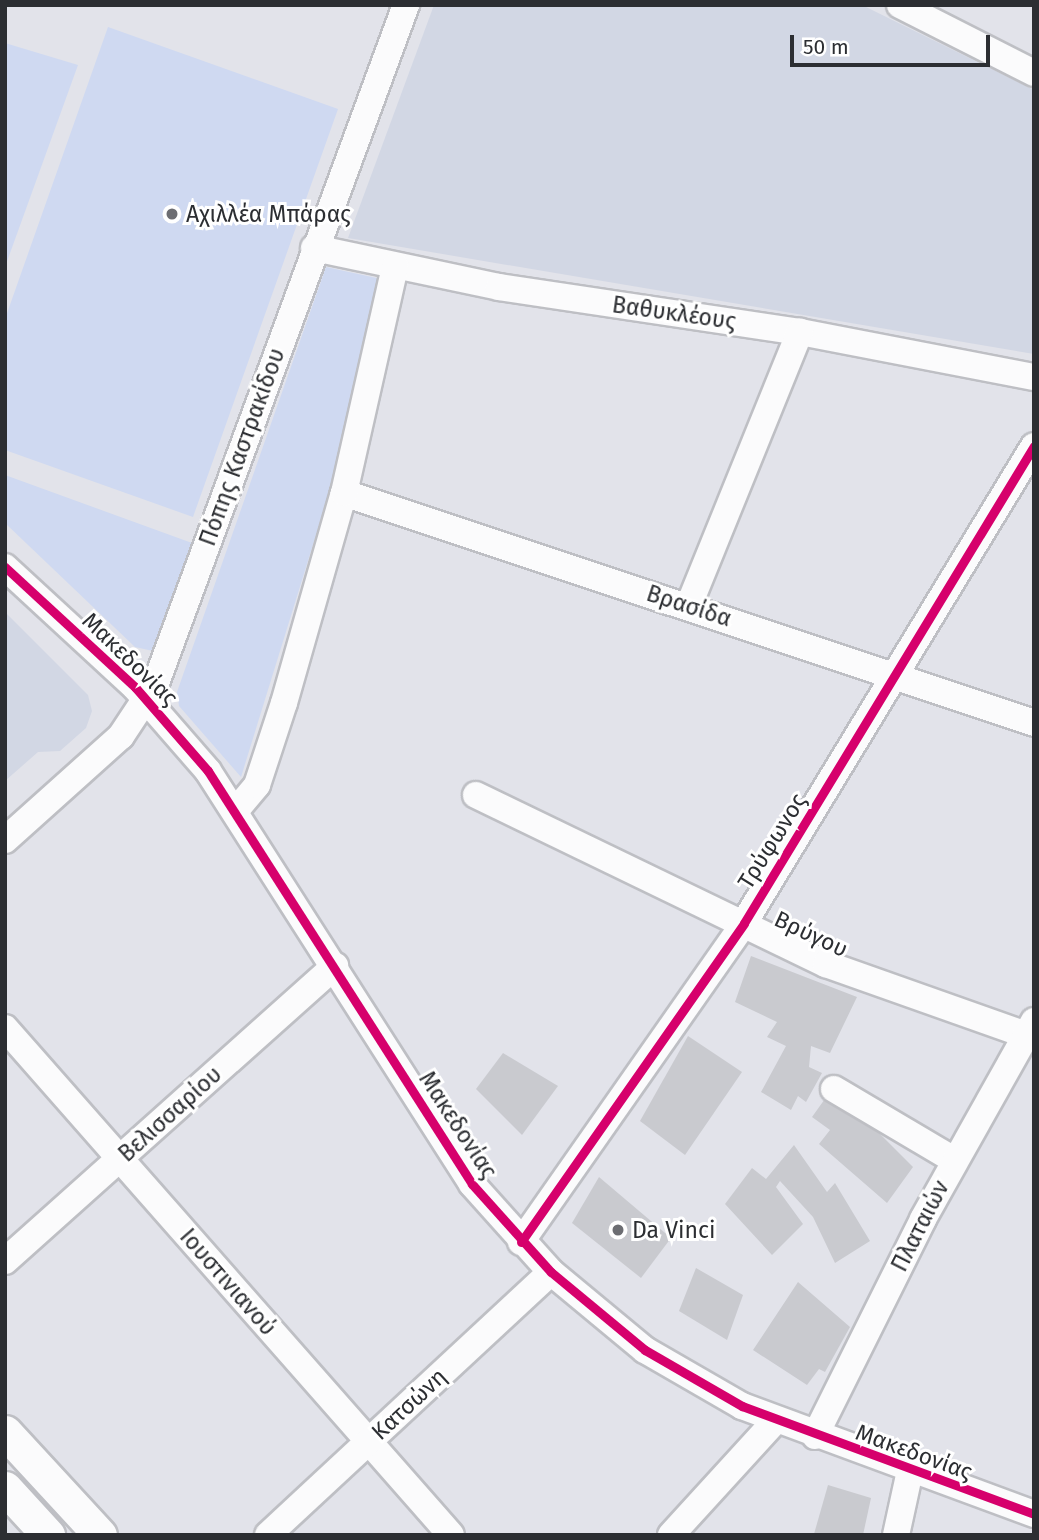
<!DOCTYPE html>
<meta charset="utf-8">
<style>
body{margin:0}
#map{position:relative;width:1039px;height:1540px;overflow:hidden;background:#e2e3ea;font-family:"Fira Sans",sans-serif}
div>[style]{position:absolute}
.built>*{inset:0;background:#d2d7e4}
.green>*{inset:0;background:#cfd9f1}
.building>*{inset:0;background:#c9cacf}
.roads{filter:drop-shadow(2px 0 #bebfc4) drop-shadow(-2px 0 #bebfc4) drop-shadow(0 2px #bebfc4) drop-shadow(0 -2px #bebfc4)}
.minor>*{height:26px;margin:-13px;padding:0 13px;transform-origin:13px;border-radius:13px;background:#fbfbfc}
.major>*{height:33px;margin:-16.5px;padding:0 16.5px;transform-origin:16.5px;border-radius:16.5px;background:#fbfbfc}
.cycleway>*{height:9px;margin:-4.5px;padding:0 4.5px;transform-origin:4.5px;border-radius:4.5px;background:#d6006c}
.dots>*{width:19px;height:19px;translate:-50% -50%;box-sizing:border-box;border:4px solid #fff;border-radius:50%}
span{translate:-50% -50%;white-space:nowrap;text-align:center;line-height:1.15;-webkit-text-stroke:6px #fff;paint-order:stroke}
.poi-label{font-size:23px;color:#2c2e32}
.left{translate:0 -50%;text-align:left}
.street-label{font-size:23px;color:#2c2e32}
.frame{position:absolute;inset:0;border:7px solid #2c2e32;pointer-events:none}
.scale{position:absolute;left:790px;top:35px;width:200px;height:32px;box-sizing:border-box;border:4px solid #2c2e32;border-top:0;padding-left:9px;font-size:21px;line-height:24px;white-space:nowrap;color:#2c2e32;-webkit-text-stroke:5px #fff;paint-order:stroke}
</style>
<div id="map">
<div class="built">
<div style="clip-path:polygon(434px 5px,862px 5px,1034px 90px,1034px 354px,348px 238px)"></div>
<div style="clip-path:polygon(5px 612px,88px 695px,92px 711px,86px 728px,60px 751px,38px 752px,5px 781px)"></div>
</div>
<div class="green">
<div style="clip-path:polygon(108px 27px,338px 109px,193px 517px,5px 450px,5px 319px)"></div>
<div style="clip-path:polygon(5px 43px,78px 65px,5px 267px)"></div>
<div style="clip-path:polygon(326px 267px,381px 279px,333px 480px,241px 777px,179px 706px,177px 692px)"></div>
<div style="clip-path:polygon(5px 475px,192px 543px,153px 651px,135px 647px,5px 523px)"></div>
</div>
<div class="building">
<div style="clip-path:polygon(751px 956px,857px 997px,830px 1053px,811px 1046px,809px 1067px,822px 1073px,806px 1102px,798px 1096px,791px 1110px,761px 1092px,786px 1046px,767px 1037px,777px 1022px,735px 1002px)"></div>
<div style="clip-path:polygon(688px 1036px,742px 1072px,685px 1155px,640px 1121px)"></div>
<div style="clip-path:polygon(503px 1053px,558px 1086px,522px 1135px,476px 1089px)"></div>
<div style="clip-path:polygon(827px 1096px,856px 1110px,913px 1167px,887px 1203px,819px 1144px,830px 1130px,812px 1117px)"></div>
<div style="clip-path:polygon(794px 1145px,827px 1192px,835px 1183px,870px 1241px,835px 1263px,813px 1217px,780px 1181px,776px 1187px,803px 1224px,772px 1255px,725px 1204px,752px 1168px,766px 1179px)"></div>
<div style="clip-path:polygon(599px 1177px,671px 1238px,641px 1278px,572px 1223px)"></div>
<div style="clip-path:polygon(696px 1268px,743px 1295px,727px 1340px,679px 1311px)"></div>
<div style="clip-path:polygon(798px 1282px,850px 1327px,825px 1372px,819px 1369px,807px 1385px,753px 1350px)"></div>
<div style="clip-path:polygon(828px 1485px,871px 1498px,863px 1535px,814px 1534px)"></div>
</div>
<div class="roads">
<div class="minor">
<div style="left:900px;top:5px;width:150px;rotate:26.9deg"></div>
<div style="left:314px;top:248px;width:189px;rotate:11.9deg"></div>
<div style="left:499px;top:287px;width:304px;rotate:8.5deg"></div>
<div style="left:800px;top:332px;width:238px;rotate:10.9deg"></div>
<div style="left:344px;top:493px;width:727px;rotate:18.43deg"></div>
<div style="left:5px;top:567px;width:177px;rotate:42.7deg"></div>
<div style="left:135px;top:687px;width:111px;rotate:49deg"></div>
<div style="left:208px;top:771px;width:490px;rotate:57.4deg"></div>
<div style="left:472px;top:1184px;width:118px;rotate:48.1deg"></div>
<div style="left:551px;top:1272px;width:122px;rotate:39.7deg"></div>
<div style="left:645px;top:1350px;width:112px;rotate:30deg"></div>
<div style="left:742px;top:1406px;width:311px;rotate:20.3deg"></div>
<div style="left:689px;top:605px;width:295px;rotate:-67.9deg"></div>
<div style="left:476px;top:795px;width:389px;rotate:25.8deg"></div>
<div style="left:826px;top:964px;width:210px;rotate:19.5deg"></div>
<div style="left:237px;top:809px;width:31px;rotate:-50deg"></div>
<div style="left:257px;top:785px;width:86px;rotate:-71.8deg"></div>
<div style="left:284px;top:703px;width:218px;rotate:-74.1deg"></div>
<div style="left:344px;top:493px;width:233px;rotate:-77.3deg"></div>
<div style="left:5px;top:840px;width:156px;rotate:-41.9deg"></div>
<div style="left:121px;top:736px;width:64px;rotate:-56.6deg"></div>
<div style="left:156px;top:683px;width:723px;rotate:-69.76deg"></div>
<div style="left:5px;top:1028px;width:675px;rotate:48.66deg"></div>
<div style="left:834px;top:1089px;width:139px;rotate:30.6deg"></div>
<div style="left:521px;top:1242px;width:389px;rotate:-55deg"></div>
<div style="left:744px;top:923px;width:558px;rotate:-58.7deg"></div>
<div style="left:5px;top:1261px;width:443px;rotate:-41.8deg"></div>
<div style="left:815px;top:1436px;width:242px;rotate:-63.5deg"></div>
<div style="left:923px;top:1219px;width:227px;rotate:-60.7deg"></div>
<div style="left:268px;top:1535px;width:386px;rotate:-42.9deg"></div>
<div style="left:671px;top:1535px;width:154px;rotate:-47.6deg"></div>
<div style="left:896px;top:1535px;width:66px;rotate:-77.7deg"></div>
</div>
<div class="major">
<div style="left:5px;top:1432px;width:140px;rotate:47.3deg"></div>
<div style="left:5px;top:1488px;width:64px;rotate:47.5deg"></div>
</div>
</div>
<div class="cycleway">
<div style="left:5px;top:567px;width:177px;rotate:42.7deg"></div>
<div style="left:135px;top:687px;width:111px;rotate:49deg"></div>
<div style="left:208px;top:771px;width:490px;rotate:57.4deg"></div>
<div style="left:472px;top:1184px;width:118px;rotate:48.1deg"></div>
<div style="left:551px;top:1272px;width:122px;rotate:39.7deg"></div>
<div style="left:645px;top:1350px;width:112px;rotate:30deg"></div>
<div style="left:742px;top:1406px;width:311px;rotate:20.3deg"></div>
<div style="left:521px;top:1242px;width:389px;rotate:-55deg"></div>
<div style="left:744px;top:923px;width:558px;rotate:-58.7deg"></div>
</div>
<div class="dots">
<div style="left:172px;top:214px;background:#6c6d72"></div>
<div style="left:618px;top:1230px;background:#6c6d72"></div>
</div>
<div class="poi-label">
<span class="left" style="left:186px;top:214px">Αχιλλέα Μπάρας</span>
<span class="left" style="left:632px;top:1230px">Da Vinci</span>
</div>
<div class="street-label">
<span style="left:674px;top:313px;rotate:8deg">Βαθυκλέους</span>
<span style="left:242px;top:447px;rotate:-70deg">Πόπης Καστρακίδου</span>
<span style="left:689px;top:606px;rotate:18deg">Βρασίδα</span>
<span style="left:130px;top:659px;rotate:44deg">Μακεδονίας</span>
<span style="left:772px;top:841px;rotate:-58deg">Τρύφωνος</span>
<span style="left:811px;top:934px;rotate:25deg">Βρύγου</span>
<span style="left:170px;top:1114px;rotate:-42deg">Βελισσαρίου</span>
<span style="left:458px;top:1125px;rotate:57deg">Μακεδονίας</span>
<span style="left:920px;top:1226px;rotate:-63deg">Πλαταιών</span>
<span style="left:228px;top:1282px;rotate:49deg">Ιουστινιανού</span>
<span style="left:409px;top:1404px;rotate:-43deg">Κατσώνη</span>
<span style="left:914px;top:1452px;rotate:20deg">Μακεδονίας</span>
</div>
<div class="frame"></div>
<div class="scale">50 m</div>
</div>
